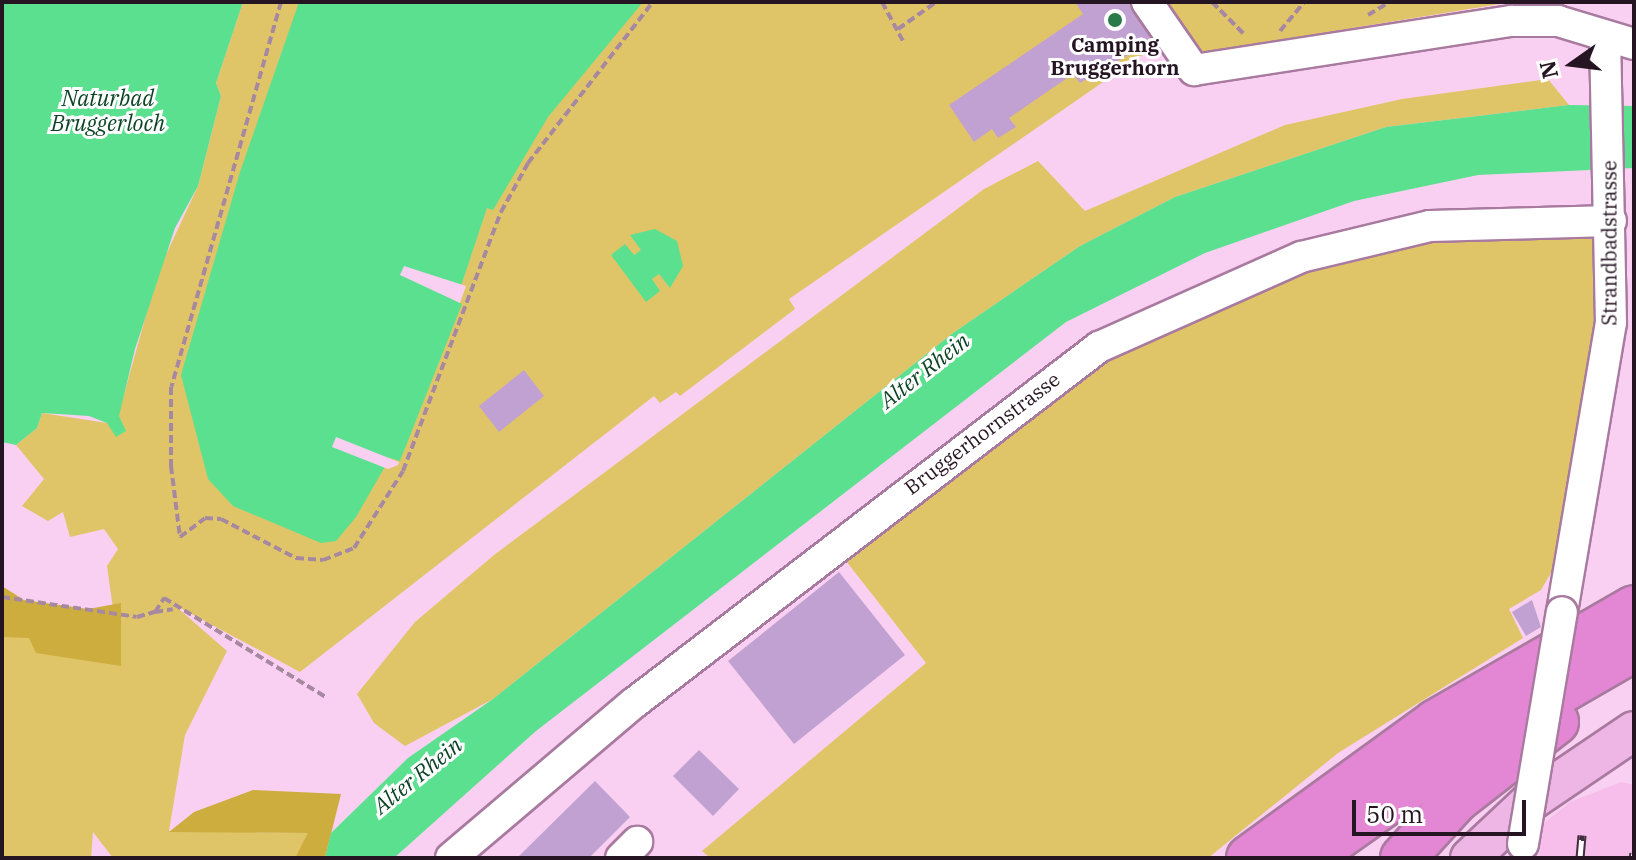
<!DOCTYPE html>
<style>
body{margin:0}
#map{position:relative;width:1636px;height:860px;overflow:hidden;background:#f9d0f1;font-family:"IBM Plex Serif",serif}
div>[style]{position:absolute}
.built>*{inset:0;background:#f7beec}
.green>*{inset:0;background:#e0c568}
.forest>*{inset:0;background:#ccad3d}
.water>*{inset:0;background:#5ae08f}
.pier>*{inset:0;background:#f9d0f1}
.building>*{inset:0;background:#c1a1d2}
.path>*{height:4px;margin-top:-2px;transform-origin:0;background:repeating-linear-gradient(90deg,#a788a1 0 8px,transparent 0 12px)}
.roads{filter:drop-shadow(2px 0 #a97a9f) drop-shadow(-2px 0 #a97a9f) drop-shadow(0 2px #a97a9f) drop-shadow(0 -2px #a97a9f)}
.minor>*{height:30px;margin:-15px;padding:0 15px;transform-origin:15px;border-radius:15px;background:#fff}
.major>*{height:38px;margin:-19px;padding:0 19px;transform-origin:19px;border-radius:19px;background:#eeb6e5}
.highway>*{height:44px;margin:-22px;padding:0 22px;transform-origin:22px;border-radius:22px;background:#e386d3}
.rail>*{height:9px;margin-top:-4.5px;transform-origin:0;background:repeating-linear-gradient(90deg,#fff 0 18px,#412d3d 0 36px);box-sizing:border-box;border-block:2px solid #412d3d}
.bridges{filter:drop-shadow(2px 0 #a97a9f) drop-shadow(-2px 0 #a97a9f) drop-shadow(0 2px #a97a9f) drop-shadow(0 -2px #a97a9f)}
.minor-bridge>*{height:30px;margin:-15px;padding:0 15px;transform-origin:15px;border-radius:15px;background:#fff}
.dots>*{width:22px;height:22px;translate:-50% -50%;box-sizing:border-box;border:4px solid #fff;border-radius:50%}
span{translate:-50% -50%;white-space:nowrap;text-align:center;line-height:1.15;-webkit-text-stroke:6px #fff;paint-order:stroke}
.poi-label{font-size:20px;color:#251422;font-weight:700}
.street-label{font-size:20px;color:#251422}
.water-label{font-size:22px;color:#0d4425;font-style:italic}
.frame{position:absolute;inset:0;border:4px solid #251422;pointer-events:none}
.north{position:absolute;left:1532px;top:24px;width:80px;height:80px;-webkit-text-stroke:6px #fff;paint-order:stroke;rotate:256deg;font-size:22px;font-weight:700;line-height:32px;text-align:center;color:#251422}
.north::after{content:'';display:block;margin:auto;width:28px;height:36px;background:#251422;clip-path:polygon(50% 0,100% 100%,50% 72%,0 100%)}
.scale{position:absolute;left:1352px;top:800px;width:174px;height:36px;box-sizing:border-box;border:4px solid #251422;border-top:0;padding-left:10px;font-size:24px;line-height:28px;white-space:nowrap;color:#251422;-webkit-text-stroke:6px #fff;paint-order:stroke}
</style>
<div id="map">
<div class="built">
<div style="clip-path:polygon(1621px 782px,1634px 785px,1634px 858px,1539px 858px,1544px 823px,1570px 802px)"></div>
</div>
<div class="green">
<div style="clip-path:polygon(243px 2px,1512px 2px,1194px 54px,1177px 31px,789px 299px,795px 309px,680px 396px,676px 392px,660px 403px,654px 396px,300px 672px,173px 604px,227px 651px,185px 735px,169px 831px,309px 833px,295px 858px,113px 858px,93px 832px,91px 858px,2px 858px,2px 637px,29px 637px,121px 665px,107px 566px,118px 549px,104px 529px,70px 537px,63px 512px,48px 521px,22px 506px,44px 479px,16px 445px,37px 428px,42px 413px,107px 423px,118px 416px,158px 272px,198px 186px,221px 96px,216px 83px)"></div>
<div style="clip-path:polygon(1548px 79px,1569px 105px,1386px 127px,1175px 197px,1080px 246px,953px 333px,493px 699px,405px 746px,374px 723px,357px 694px,415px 622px,494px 555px,984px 189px,1038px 161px,1085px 211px,1285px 125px,1402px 99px)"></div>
<div style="clip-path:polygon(1591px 231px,1601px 246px,1597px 339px,1559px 559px,1541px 590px,1509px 609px,1523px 638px,1338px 753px,1208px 858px,710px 858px,702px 851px,926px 663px,846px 561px,853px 541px,992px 432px,1179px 313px,1378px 243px)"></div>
</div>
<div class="forest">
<div style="clip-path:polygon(2px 586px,24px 600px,88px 609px,121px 603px,121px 666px,36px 653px,29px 638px,2px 637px)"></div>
<div style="clip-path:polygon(253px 790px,341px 794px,325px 858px,295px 858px,308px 833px,169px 832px,194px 812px)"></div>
</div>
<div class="water">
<div style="clip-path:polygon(2px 2px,243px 2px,216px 83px,221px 96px,198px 186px,175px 228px,135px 349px,119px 416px,126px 431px,116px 437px,107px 423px,89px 416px,42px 413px,37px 428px,16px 445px,2px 442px)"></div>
<div style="clip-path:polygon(299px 2px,643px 2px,548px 117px,493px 210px,487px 208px,456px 301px,462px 304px,400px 461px,390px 458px,356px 517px,336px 541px,321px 543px,233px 506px,208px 479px,181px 375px,240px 172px)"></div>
<div style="clip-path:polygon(1569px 105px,1634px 106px,1634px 168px,1478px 175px,1354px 201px,1205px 253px,1066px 322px,536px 731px,394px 858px,325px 858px,331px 833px,408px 758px,493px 699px,953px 333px,1080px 246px,1175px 197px,1386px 127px)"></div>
<div style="clip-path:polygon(655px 229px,677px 241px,683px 266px,670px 288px,659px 274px,652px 279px,660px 291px,646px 302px,611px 255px,625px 244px,634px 255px,641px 250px,630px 235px)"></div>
</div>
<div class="pier">
<div style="clip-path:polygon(404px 266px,466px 286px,460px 303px,400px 275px)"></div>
<div style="clip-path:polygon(336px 437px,399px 462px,398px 465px,388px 469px,332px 447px)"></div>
</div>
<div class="building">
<div style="clip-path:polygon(1075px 2px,1129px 2px,1152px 41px,1080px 83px,1073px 74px,1009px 118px,1016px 127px,998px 138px,992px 129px,974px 142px,949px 105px,1083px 14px)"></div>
<div style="clip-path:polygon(524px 370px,544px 396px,499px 432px,479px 406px)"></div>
<div style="clip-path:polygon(839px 572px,905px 655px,794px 744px,728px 661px)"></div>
<div style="clip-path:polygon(1532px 600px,1541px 627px,1526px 636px,1512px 612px)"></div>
<div style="clip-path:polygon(699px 750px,739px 789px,713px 816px,673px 776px)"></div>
<div style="clip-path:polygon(595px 781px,630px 817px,589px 858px,517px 858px)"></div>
</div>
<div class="path">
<div style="left:281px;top:2px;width:400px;rotate:105.9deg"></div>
<div style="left:171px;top:387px;width:79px;rotate:90deg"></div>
<div style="left:171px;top:466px;width:72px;rotate:82.8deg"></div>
<div style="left:180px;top:537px;width:31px;rotate:-37deg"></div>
<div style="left:205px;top:518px;width:16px;rotate:4deg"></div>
<div style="left:221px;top:519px;width:85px;rotate:27.5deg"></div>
<div style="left:296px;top:558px;width:27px;rotate:4deg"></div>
<div style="left:323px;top:560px;width:33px;rotate:-21deg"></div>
<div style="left:354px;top:548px;width:91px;rotate:-57.5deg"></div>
<div style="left:403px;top:471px;width:277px;rotate:-69.3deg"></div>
<div style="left:501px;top:212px;width:56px;rotate:-61.1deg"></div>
<div style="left:528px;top:163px;width:204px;rotate:-52.2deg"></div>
<div style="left:882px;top:2px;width:47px;rotate:61.8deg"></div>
<div style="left:1212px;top:2px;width:47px;rotate:45deg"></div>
<div style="left:1368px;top:15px;width:26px;rotate:-31deg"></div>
<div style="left:898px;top:29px;width:47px;rotate:-35.4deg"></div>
<div style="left:1280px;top:31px;width:38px;rotate:-50deg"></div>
<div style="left:2px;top:597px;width:136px;rotate:8.4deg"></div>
<div style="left:137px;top:617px;width:19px;rotate:-16deg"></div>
<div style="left:155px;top:612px;width:17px;rotate:-57deg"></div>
<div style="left:164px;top:598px;width:191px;rotate:31.5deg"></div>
<div style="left:155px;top:612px;width:18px;rotate:-9deg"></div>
</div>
<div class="roads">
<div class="minor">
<div style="left:1147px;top:2px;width:83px;rotate:55.3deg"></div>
<div style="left:1194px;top:70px;width:322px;rotate:-8.8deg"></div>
<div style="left:1512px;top:21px;width:46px"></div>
<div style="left:1558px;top:21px;width:79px;rotate:16.8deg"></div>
<div style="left:1562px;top:612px;width:293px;rotate:-80.4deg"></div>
<div style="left:1611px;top:323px;width:283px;rotate:-91.2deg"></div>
<div style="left:451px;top:858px;width:240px;rotate:-40.3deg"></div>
<div style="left:634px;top:703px;width:586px;rotate:-37.44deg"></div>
<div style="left:1099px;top:347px;width:221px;rotate:-24deg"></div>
<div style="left:1301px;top:257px;width:133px;rotate:-13.5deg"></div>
<div style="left:1430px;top:226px;width:181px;rotate:-1.6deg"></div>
<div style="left:621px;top:858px;width:23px;rotate:-45deg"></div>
</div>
<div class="major">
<div style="left:1470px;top:858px;width:85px;rotate:-43.1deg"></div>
<div style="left:1532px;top:800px;width:123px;rotate:-34.1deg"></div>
</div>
<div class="highway">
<div style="left:1249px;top:858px;width:231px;rotate:-36deg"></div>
<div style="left:1436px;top:722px;width:228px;rotate:-29.9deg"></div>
<div style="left:1308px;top:858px;width:199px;rotate:-35.2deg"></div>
<div style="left:1471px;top:743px;width:188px;rotate:-30deg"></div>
<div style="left:1403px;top:858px;width:79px;rotate:-47.6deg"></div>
<div style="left:1456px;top:800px;width:127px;rotate:-38deg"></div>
</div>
</div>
<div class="rail">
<div style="left:1580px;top:858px;width:23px;rotate:-85deg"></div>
<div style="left:1633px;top:858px;width:5px;rotate:-79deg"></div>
</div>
<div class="bridges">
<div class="minor-bridge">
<div style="left:1523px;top:844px;width:235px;rotate:-80.5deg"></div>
</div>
</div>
<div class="dots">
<div style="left:1115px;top:20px;background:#297949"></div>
</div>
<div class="poi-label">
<span style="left:1115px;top:56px">Camping<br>Bruggerhorn</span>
</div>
<div class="street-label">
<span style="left:1609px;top:243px;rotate:-90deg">Strandbadstrasse</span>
<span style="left:982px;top:433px;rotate:-37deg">Bruggerhornstrasse</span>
</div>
<div class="water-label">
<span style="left:108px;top:110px">Naturbad<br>Bruggerloch</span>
<span style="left:924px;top:370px;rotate:-38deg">Alter Rhein</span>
<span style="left:417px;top:775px;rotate:-39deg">Alter Rhein</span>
</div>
<div class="frame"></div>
<div class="north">N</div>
<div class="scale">50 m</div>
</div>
